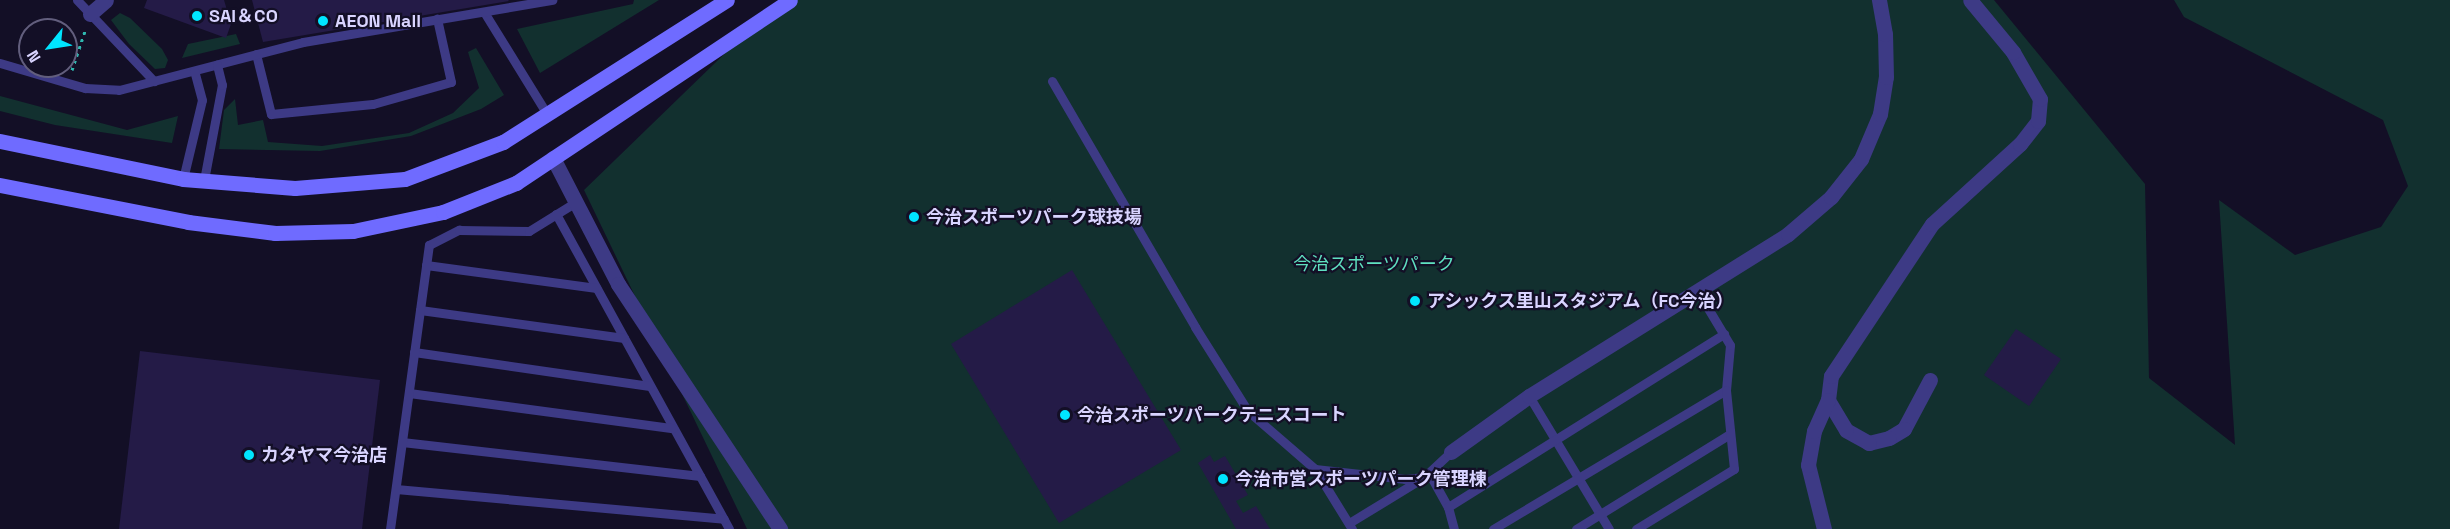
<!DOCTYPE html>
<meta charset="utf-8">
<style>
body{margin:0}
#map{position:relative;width:2450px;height:529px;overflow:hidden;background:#130f26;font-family:"Space Grotesk","Noto Sans JP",sans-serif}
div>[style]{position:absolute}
.green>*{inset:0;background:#12302f}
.building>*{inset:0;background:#241b47}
.path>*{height:3px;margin-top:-1.5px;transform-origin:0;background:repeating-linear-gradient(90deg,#2fb8b0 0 3px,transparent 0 7.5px)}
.lane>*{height:9px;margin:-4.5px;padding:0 4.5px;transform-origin:4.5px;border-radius:4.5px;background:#3d3a85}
.street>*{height:15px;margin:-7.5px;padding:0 7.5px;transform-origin:7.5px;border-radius:7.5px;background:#3d3a85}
.secondary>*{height:15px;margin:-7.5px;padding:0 7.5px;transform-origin:7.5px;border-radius:7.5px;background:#6f6bff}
.dots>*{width:16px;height:16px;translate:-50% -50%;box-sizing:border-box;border:3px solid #130f26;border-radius:50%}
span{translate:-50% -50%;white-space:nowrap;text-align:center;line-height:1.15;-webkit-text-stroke:4.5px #130f26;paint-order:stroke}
.poi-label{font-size:18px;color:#d9d4ff;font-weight:700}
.left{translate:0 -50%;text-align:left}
.park-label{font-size:18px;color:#5fe0c0}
.north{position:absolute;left:18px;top:18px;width:60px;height:60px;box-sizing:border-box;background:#130f26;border:2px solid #625e7d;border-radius:50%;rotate:240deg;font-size:16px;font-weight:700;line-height:24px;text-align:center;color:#d9d4ff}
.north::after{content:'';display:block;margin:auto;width:21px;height:27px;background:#00e5ff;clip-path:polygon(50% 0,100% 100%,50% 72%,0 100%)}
</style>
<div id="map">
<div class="green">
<div style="clip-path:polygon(634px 0,659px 0,540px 73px,517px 29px,633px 4px)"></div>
<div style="clip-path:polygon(780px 0,1994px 0,2145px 184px,2149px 378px,2235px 445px,2219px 200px,2295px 255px,2381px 227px,2408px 186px,2383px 120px,2184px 17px,2174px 0,2450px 0,2450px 529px,747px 529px,584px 190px)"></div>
<div style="clip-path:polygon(120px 13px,130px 18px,162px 49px,168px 60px,165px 68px,155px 69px,129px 44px,111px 20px)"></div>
<div style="clip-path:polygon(236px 34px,240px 44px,182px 58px,188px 44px)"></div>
<div style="clip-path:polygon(476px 48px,504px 95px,481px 109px,411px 136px,320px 151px,219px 149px,224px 110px,235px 99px,238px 125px,263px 120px,268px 142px,322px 146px,409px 133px,453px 113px,479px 88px,468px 52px)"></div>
<div style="clip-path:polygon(0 96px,127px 130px,178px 116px,172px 143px,55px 125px,0 111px)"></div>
</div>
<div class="building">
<div style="clip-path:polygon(147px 0,224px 0,231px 24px,226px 38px,144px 8px)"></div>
<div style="clip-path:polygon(252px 0,508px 0,509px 1px,263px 42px)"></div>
<div style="clip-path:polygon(1072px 270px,1181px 450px,1059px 523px,951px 344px)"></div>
<div style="clip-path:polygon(2016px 329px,2061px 359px,2029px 406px,1984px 375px)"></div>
<div style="clip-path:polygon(140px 351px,380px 380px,362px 529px,119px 529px)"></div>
<div style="clip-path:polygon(1210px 455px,1214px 462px,1225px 456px,1248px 495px,1236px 501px,1243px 513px,1256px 506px,1270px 529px,1236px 529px,1198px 463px)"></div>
</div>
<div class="path">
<div style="left:72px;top:70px;width:44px;rotate:-71.6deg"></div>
</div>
<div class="lane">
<div style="left:77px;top:0;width:112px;rotate:46.5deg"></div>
<div style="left:484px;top:12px;width:120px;rotate:58.3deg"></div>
<div style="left:256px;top:54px;width:62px;rotate:76deg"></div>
<div style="left:271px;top:114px;width:102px;rotate:-5.6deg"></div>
<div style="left:373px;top:104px;width:81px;rotate:-15.8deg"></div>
<div style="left:451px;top:82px;width:65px;rotate:-102.5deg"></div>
<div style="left:0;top:63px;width:89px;rotate:16.4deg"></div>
<div style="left:85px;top:88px;width:34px;rotate:3deg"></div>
<div style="left:119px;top:90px;width:190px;rotate:-14.6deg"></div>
<div style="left:303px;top:42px;width:253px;rotate:-9.6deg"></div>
<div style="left:1052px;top:81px;width:285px;rotate:59.8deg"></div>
<div style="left:1195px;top:327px;width:99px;rotate:57.8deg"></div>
<div style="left:1248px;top:411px;width:89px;rotate:40.9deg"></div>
<div style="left:183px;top:179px;width:81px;rotate:-76.5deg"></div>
<div style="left:202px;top:100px;width:30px;rotate:-105deg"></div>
<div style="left:204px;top:180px;width:97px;rotate:-79.3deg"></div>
<div style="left:222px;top:85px;width:21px;rotate:-104deg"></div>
<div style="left:556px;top:214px;width:359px;rotate:61.2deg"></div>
<div style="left:426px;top:265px;width:172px;rotate:7.7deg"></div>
<div style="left:420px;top:310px;width:206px;rotate:7.8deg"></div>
<div style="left:414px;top:352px;width:238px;rotate:8.2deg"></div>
<div style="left:409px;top:393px;width:266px;rotate:7.6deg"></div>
<div style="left:1529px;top:396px;width:155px;rotate:59deg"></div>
<div style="left:402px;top:442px;width:300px;rotate:6.5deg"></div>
<div style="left:1429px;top:473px;width:39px;rotate:61deg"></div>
<div style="left:1448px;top:507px;width:23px;rotate:75deg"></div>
<div style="left:396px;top:489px;width:329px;rotate:5.2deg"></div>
<div style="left:1448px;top:507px;width:326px;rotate:-32.1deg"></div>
<div style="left:1349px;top:523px;width:84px;rotate:-31.4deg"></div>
<div style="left:390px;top:529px;width:287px;rotate:-82.2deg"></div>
<div style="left:429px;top:245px;width:34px;rotate:-27deg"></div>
<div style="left:459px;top:230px;width:70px;rotate:0.8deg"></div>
<div style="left:529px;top:231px;width:55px;rotate:-31.7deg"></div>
<div style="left:1352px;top:529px;width:70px;rotate:-121.7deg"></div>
<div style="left:1315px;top:469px;width:91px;rotate:6.3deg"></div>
<div style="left:1405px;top:479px;width:19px;rotate:-6deg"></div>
<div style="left:1424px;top:477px;width:37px;rotate:-43deg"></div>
<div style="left:1493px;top:529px;width:271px;rotate:-30.8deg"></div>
<div style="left:1726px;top:390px;width:45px;rotate:-84.9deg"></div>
<div style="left:1730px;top:345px;width:64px;rotate:-121deg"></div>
<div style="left:1576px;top:529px;width:181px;rotate:-31.7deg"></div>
<div style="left:1636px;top:529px;width:115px;rotate:-31.5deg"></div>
<div style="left:1734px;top:469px;width:79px;rotate:-95.8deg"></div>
</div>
<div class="street">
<div style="left:90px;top:14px;width:21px;rotate:-41deg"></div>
<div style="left:553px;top:158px;width:142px;rotate:62.7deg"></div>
<div style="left:618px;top:284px;width:294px;rotate:56.5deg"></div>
<div style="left:1930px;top:380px;width:55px;rotate:118deg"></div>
<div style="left:1904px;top:429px;width:17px;rotate:149deg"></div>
<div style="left:1889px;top:438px;width:21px;rotate:166deg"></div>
<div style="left:1869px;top:443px;width:26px;rotate:-151deg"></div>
<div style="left:1846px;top:430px;width:35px;rotate:-121deg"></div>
<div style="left:1828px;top:400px;width:24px;rotate:-83deg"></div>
<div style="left:1831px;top:376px;width:182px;rotate:-56.4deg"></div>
<div style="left:1932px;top:224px;width:119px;rotate:-42.3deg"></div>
<div style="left:2020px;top:144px;width:29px;rotate:-52deg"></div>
<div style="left:2038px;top:121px;width:22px;rotate:-85deg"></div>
<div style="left:2040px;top:99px;width:54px;rotate:-119.9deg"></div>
<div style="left:2013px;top:52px;width:67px;rotate:-129.6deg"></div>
<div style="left:1451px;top:452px;width:96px;rotate:-35.7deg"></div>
<div style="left:1529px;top:396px;width:305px;rotate:-32deg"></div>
<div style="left:1788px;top:234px;width:57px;rotate:-40.7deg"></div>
<div style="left:1831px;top:197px;width:48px;rotate:-51.7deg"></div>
<div style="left:1861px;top:159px;width:49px;rotate:-67.1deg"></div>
<div style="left:1880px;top:114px;width:37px;rotate:-81deg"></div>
<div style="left:1886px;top:77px;width:43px;rotate:-91.3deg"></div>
<div style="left:1885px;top:34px;width:35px;rotate:-100deg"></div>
<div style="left:1824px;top:529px;width:66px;rotate:-104deg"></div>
<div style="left:1808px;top:465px;width:35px;rotate:-80deg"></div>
<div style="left:1814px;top:431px;width:34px;rotate:-66deg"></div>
</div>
<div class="secondary">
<div style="left:0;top:141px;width:187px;rotate:11.7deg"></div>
<div style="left:183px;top:179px;width:112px;rotate:4.6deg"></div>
<div style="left:295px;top:188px;width:110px;rotate:-4.7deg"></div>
<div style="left:405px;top:179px;width:105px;rotate:-20.7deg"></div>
<div style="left:503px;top:142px;width:265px;rotate:-32.4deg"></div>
<div style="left:0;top:185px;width:192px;rotate:11.1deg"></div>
<div style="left:188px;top:222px;width:88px;rotate:7.2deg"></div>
<div style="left:275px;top:233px;width:78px;rotate:-1.5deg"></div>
<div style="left:353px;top:231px;width:92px;rotate:-11.9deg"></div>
<div style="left:443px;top:212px;width:79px;rotate:-21.7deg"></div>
<div style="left:516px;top:183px;width:329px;rotate:-33.7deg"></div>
</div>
<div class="dots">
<div style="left:197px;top:16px;background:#00e5ff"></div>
<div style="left:323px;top:21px;background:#00e5ff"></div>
<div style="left:914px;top:217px;background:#00e5ff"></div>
<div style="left:1415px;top:301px;background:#00e5ff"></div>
<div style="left:1065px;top:415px;background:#00e5ff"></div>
<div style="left:249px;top:455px;background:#00e5ff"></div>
<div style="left:1223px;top:479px;background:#00e5ff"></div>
</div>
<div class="poi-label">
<span class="left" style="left:209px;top:16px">SAI＆CO</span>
<span class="left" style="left:335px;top:21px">AEON Mall</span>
<span class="left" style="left:926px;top:217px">今治スポーツパーク球技場</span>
<span class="left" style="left:1427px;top:301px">アシックス里山スタジアム（FC今治）</span>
<span class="left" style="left:1077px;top:415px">今治スポーツパークテニスコート</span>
<span class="left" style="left:261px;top:455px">カタヤマ今治店</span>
<span class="left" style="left:1235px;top:479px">今治市営スポーツパーク管理棟</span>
</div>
<div class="park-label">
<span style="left:1374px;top:264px">今治スポーツパーク</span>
</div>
<div class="north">N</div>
</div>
